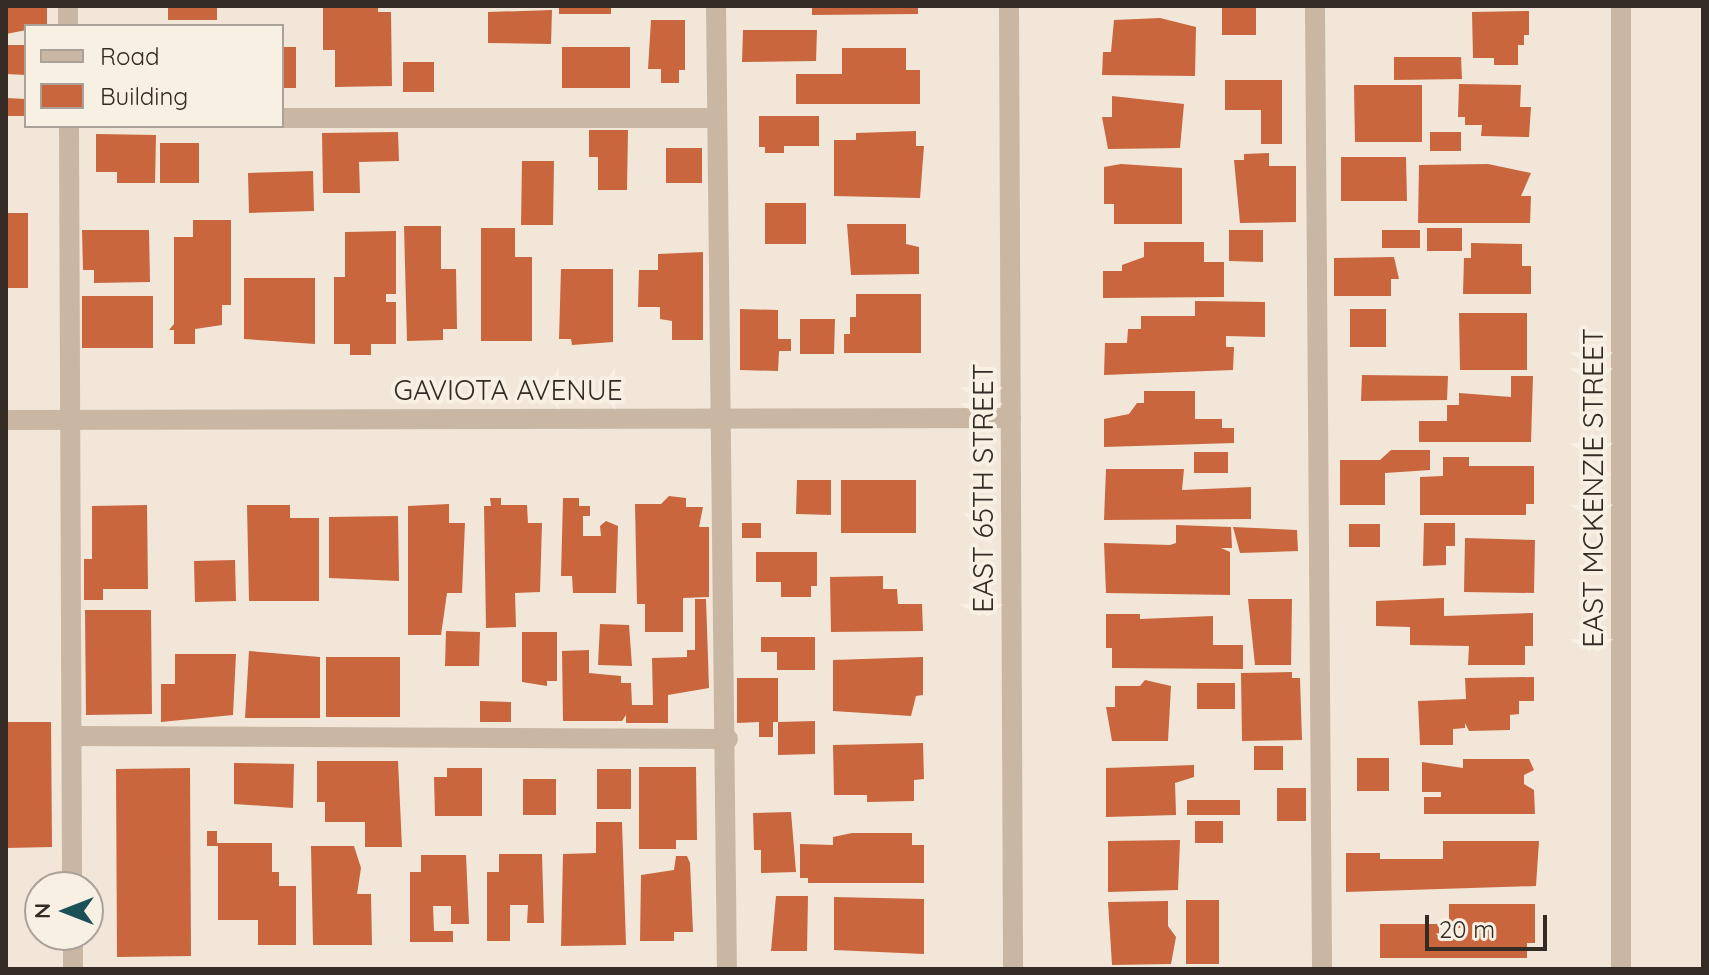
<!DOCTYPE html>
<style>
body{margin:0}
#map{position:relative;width:1709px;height:975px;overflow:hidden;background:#f1e6d7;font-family:Quicksand,sans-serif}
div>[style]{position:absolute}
.building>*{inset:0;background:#c9663e}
.lane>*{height:20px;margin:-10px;padding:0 10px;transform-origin:10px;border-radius:10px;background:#c9b6a3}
.street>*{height:20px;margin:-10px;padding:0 10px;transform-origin:10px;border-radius:10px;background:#c9b6a3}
span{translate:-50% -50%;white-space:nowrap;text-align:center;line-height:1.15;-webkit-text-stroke:8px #f9f0e4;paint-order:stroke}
.street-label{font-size:28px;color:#342b25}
.frame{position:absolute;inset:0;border:8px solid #342b25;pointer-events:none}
.legend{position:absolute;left:24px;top:24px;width:260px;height:104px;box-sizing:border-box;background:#f9f0e4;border:2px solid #aaa198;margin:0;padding:10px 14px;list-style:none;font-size:24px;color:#342b25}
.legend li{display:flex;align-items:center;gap:16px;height:40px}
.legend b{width:40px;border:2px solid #aaa198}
.north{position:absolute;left:24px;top:871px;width:80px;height:80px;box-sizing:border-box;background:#f9f0e4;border:2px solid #aaa198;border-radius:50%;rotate:270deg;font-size:22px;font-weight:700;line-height:32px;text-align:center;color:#342b25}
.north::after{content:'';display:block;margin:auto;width:28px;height:36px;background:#1a5056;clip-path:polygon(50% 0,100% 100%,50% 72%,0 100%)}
.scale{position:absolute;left:1425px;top:915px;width:122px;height:36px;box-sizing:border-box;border:4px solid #342b25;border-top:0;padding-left:10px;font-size:24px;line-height:28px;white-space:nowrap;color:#342b25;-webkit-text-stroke:6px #f9f0e4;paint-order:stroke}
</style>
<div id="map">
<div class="building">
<div style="clip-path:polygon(6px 6px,47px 6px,47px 26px,6px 34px)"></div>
<div style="clip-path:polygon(168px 6px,217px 6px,217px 20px,168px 20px)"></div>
<div style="clip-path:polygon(323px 6px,378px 6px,378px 12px,391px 12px,392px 86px,335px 87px,335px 50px,323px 50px)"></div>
<div style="clip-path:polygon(559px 6px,611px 6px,611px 14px,559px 14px)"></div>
<div style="clip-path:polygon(812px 6px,918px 6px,918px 14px,812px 15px)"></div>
<div style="clip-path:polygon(1222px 6px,1256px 6px,1256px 35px,1222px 35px)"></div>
<div style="clip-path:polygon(552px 10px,551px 44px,488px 43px,488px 12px)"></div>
<div style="clip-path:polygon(1529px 11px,1529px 35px,1524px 35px,1524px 45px,1518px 45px,1518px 65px,1494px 65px,1494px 58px,1473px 58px,1472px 12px)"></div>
<div style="clip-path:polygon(1160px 18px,1196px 27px,1195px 76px,1102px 75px,1103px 52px,1111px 52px,1114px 20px)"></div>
<div style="clip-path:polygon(651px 20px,685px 20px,685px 70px,679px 70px,679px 83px,661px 83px,661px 69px,648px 69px)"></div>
<div style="clip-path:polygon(743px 30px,817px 30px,816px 61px,742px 62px)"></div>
<div style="clip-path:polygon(6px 45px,26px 45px,26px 75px,6px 74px)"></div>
<div style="clip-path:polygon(282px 47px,296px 47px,296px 88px,282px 88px)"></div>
<div style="clip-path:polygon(562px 47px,630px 47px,630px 88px,562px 88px)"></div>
<div style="clip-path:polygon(842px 48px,906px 48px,906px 70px,920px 70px,920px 104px,796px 104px,796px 74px,842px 74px)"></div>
<div style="clip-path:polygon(1394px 57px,1461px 57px,1462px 79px,1394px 80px)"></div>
<div style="clip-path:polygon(403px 62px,434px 62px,434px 92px,403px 92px)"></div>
<div style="clip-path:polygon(1225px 80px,1282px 80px,1282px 144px,1261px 144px,1261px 110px,1225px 110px)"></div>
<div style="clip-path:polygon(1459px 84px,1521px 85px,1520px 107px,1531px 107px,1529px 137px,1481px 136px,1482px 125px,1465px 125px,1465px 117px,1458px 117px)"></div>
<div style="clip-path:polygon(1354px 85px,1422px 85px,1422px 142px,1355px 142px)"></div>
<div style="clip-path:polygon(1112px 96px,1184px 104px,1180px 148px,1108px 149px,1102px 117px,1112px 117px)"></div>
<div style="clip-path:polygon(6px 98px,26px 99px,26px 116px,6px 116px)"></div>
<div style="clip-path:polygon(759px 116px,819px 116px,819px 146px,784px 146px,784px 153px,765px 153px,765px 147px,759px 147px)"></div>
<div style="clip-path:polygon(589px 130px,628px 130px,627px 190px,598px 190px,598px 157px,589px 157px)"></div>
<div style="clip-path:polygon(916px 131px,916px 146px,924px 146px,920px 198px,834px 196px,834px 140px,856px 140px,856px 133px)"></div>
<div style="clip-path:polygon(398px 132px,399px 161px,359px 162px,360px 193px,323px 193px,322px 133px)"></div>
<div style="clip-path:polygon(1430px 132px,1461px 132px,1461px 151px,1430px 151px)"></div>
<div style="clip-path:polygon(96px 134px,156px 135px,155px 183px,117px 183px,117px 172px,96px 172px)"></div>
<div style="clip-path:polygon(160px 143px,199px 143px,199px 183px,160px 183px)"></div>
<div style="clip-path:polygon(666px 148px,702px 148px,702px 183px,666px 183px)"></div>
<div style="clip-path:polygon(1269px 153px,1269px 166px,1296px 166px,1296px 222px,1240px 223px,1234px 160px,1244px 160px,1244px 154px)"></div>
<div style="clip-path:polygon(1341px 157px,1406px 157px,1407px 201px,1341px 201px)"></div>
<div style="clip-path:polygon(522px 161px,554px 161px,553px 225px,521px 225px)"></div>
<div style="clip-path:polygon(1121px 164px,1182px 168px,1182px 224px,1114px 224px,1114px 204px,1104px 204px,1104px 167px)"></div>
<div style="clip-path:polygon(1488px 164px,1531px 173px,1521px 196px,1531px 196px,1530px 223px,1418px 223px,1419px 165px)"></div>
<div style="clip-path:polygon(313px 171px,314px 211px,249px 213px,248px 173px)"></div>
<div style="clip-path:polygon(765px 203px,806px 203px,806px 244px,765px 244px)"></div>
<div style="clip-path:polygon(6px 213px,28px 213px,28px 288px,6px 288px)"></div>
<div style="clip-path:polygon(193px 220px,231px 220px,231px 305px,222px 305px,222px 325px,195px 329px,195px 344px,174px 344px,174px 330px,169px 330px,174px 324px,174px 237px,193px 237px)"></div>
<div style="clip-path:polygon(847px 224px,906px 224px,906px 244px,919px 247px,919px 274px,851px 275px)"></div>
<div style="clip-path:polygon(404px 226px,441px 226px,441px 269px,456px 269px,457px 329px,443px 329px,443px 340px,407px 341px)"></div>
<div style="clip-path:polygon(481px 228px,515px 228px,515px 257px,532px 257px,532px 341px,481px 341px)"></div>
<div style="clip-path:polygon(1427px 228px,1462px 228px,1462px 251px,1427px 251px)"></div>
<div style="clip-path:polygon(82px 230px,149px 230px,150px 282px,94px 283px,94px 270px,83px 270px)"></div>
<div style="clip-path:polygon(1229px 230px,1263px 230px,1263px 262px,1229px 261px)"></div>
<div style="clip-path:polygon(1382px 230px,1420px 230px,1420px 248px,1382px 248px)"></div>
<div style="clip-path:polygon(396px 231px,396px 294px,386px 294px,386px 302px,396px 302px,396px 344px,371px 344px,371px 355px,350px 355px,350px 344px,334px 344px,334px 277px,345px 277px,345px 232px)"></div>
<div style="clip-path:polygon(1144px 242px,1204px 242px,1204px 262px,1224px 262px,1224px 297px,1103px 298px,1103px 271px,1122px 271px,1122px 265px,1144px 257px)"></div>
<div style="clip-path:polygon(1471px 243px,1522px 244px,1522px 266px,1531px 266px,1531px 294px,1463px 294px,1464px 258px,1471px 258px)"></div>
<div style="clip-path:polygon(703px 252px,703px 340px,672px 340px,672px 321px,660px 319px,660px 307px,638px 307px,639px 270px,658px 270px,658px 254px)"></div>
<div style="clip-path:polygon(1394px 257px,1399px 279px,1391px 279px,1391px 296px,1334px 296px,1334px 258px)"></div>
<div style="clip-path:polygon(561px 269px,613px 269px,613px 342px,572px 345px,571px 339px,559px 339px)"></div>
<div style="clip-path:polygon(244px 278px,315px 278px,315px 344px,244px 339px)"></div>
<div style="clip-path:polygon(856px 294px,921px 294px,921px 353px,844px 353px,844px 334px,850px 334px,850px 317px,856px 317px)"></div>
<div style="clip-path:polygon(82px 296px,153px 296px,153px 348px,82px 348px)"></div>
<div style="clip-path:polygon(1195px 301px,1265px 302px,1265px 337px,1226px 336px,1226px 347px,1234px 347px,1233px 370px,1104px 375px,1105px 343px,1127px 343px,1128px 329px,1141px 329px,1141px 316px,1195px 316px)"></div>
<div style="clip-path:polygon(740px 309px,778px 310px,778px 339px,791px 339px,791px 351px,779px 351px,778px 371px,740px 370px)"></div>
<div style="clip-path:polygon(1350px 309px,1386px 309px,1386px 347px,1350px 347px)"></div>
<div style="clip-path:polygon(1459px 313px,1527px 313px,1527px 370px,1460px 370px)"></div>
<div style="clip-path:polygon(800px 319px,835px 319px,834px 354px,800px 354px)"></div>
<div style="clip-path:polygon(1362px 375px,1448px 376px,1447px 400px,1361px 401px)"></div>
<div style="clip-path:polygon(1511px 376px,1533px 376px,1531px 442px,1419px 442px,1419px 421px,1447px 421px,1447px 405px,1459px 405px,1459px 393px,1511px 397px)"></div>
<div style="clip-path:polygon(1144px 391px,1195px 391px,1195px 419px,1222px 419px,1222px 428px,1234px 428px,1234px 443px,1104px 447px,1104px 419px,1129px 414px,1137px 403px,1144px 403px)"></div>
<div style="clip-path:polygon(1391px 450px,1430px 450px,1430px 470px,1385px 473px,1385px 505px,1340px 505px,1340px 460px,1380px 460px)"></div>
<div style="clip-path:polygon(1194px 452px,1228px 452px,1228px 473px,1194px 473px)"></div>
<div style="clip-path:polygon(1443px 457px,1469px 457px,1469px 466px,1534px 466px,1534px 504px,1526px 504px,1526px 515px,1420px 515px,1420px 477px,1443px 476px)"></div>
<div style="clip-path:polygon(1106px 469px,1184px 469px,1182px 490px,1251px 487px,1251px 519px,1104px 520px)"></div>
<div style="clip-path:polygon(797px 480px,831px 480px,831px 515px,796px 514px)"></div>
<div style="clip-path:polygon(841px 480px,916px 480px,916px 533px,841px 533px)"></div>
<div style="clip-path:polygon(669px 496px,686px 498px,686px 507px,703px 507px,699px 527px,709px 527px,709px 597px,683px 598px,683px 632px,645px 632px,645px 604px,637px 604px,635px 504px,661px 504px)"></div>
<div style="clip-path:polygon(490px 498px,501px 498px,501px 505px,527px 505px,528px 523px,542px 523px,540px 592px,515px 593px,516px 627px,486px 628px,484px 506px,491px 506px)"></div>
<div style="clip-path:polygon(563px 498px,579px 498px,579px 506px,590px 506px,590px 516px,583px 516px,583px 536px,601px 536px,600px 526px,606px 521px,618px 526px,616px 593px,573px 593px,572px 576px,561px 576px)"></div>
<div style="clip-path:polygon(449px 504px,449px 523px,465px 523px,462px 593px,447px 593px,441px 635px,408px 635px,408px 506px)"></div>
<div style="clip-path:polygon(147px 505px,148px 589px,103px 589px,103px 600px,84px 600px,84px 559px,92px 559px,92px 506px)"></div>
<div style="clip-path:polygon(247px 505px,290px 505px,290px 518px,319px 518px,319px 601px,249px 601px)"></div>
<div style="clip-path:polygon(398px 516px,399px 581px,329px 578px,329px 517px)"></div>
<div style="clip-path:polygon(742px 523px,761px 523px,761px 538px,742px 538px)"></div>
<div style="clip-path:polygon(1424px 523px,1455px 523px,1455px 546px,1446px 546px,1446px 565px,1423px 566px)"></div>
<div style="clip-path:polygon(1349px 524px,1380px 524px,1380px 547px,1349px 547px)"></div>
<div style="clip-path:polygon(1176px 525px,1231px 527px,1232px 548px,1221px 548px,1230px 552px,1230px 595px,1106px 593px,1104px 543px,1170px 545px,1176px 543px)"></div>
<div style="clip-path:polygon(1233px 527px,1297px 530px,1298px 551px,1240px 553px)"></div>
<div style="clip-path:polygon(1465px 538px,1535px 540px,1534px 593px,1464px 592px)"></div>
<div style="clip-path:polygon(756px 552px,817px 552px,817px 586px,811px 586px,811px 597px,781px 597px,781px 582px,756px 582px)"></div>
<div style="clip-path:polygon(235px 560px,236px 601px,195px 602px,194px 561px)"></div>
<div style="clip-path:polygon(883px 576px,883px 589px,897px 589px,898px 604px,922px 604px,923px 631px,831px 632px,830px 577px)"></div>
<div style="clip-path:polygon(1444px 598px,1444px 616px,1533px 613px,1533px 646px,1525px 646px,1525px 665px,1468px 665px,1469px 646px,1410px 645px,1410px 627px,1376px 626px,1376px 601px)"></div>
<div style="clip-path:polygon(695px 599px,706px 599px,709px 688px,668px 695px,668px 723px,626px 723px,626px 715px,622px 721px,563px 721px,562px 651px,589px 650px,589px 673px,621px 676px,621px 683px,631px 683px,632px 705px,653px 705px,652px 658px,687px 657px,687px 650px,695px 650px)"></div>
<div style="clip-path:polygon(1248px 599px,1292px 599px,1291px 665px,1255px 665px)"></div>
<div style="clip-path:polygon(85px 610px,151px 610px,152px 714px,86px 715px)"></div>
<div style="clip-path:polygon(1106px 614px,1140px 614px,1140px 619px,1213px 616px,1213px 645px,1243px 645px,1243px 669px,1112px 668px,1112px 648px,1106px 648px)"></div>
<div style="clip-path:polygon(600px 624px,629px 625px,632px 666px,598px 665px)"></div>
<div style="clip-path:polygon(446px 631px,480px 632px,479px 666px,445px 666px)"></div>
<div style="clip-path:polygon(522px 632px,557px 632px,557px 681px,547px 681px,547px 686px,522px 682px)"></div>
<div style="clip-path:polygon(761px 637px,815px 637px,815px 670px,777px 670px,777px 652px,761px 652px)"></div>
<div style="clip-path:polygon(249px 651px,320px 657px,320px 718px,245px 718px)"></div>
<div style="clip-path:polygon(175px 654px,236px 654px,233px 715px,161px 722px,161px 684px,175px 684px)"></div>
<div style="clip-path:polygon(326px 657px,400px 657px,400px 717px,326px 717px)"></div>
<div style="clip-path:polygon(923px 657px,923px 695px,916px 696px,911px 716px,833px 711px,833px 660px)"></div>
<div style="clip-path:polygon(1292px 672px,1292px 678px,1300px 678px,1302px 740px,1242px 741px,1241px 673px)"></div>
<div style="clip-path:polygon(1534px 677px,1534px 701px,1519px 701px,1519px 714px,1510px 715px,1510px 730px,1469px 731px,1465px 723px,1465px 728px,1453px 729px,1453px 745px,1420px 745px,1418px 701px,1466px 699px,1465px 678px)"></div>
<div style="clip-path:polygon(737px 678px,778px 678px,778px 722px,815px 721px,815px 754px,778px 755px,778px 722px,773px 722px,773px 737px,759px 737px,759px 722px,737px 723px)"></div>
<div style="clip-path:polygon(1145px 680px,1171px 686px,1168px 741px,1112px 741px,1106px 707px,1115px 707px,1115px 686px,1140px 686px)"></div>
<div style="clip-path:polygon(1197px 683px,1235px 683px,1235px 709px,1197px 709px)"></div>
<div style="clip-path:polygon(480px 701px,511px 702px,511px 722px,480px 722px)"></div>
<div style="clip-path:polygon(6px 722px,51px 722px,52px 847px,6px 848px)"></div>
<div style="clip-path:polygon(923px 743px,924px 779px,914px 780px,914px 801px,867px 802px,867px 795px,834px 795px,833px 745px)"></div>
<div style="clip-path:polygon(1254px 746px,1283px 746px,1283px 770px,1254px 770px)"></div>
<div style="clip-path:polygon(1357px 758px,1389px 758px,1389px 791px,1357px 791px)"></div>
<div style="clip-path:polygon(1463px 759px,1529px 759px,1534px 770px,1524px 775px,1524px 784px,1534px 790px,1535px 814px,1424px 814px,1424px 797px,1441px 797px,1441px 792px,1422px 792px,1422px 762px,1463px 768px)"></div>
<div style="clip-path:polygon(317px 761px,398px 761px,402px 847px,365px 847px,365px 822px,325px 822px,325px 802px,317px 802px)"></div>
<div style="clip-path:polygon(234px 763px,294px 764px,293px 808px,234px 804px)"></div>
<div style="clip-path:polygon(1194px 765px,1194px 777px,1175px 783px,1176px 815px,1106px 817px,1106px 768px)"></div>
<div style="clip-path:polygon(639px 767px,696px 767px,697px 840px,676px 840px,676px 849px,639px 849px)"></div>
<div style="clip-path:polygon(190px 768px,191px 956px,117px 957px,116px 769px)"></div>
<div style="clip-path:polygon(447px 768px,482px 768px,482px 816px,435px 816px,434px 777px,447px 777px)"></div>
<div style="clip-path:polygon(597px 769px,631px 769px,631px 809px,597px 809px)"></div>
<div style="clip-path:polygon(523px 779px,556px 779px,556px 815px,523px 815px)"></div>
<div style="clip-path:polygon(1277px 788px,1306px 788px,1306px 821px,1277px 821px)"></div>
<div style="clip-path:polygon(1187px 800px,1240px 800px,1240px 815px,1187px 815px)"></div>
<div style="clip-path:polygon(791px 812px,796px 872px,761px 873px,761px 850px,754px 850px,753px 813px)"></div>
<div style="clip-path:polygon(1195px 821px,1223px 821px,1223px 843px,1195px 843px)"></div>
<div style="clip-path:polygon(596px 822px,622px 822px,626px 945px,561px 946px,563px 854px,596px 853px)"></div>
<div style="clip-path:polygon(207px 831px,217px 831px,217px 843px,272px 843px,272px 872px,279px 872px,279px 886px,296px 886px,296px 945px,258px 945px,258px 920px,218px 920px,218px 846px,207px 846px)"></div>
<div style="clip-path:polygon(852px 833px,912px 833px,912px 845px,924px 845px,924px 883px,808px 883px,808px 878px,800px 878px,800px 844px,833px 845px,833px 837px)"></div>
<div style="clip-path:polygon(1180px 840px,1178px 890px,1108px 892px,1108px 841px)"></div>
<div style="clip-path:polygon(1443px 841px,1539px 841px,1536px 886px,1346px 892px,1346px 853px,1380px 853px,1380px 859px,1443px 859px)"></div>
<div style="clip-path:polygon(311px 846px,354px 846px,361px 868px,357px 894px,371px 894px,372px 945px,313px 945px)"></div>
<div style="clip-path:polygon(499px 854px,542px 854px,544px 923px,527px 923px,528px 905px,510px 905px,510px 941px,487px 941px,487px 872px,499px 872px)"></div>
<div style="clip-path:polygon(421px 855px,466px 855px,469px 924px,451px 924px,451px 906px,433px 906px,434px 931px,453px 931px,453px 942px,410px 942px,410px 872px,421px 872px)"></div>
<div style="clip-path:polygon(676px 856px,687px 856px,690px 863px,693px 932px,674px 932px,674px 941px,640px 941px,641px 875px,674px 870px)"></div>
<div style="clip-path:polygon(776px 896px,808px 896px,807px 951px,771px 951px)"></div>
<div style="clip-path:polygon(834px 897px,924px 899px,924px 954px,834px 950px)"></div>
<div style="clip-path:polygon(1186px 900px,1219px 900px,1219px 964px,1186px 964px)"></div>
<div style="clip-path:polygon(1168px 901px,1168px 926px,1176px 937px,1171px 964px,1112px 965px,1108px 902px)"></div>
<div style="clip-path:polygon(1449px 904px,1535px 904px,1535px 943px,1527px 943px,1527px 958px,1380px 958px,1380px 924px,1439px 924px,1439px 935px,1462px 935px,1462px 928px,1449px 928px)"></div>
</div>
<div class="lane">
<div style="left:68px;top:6px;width:20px;rotate:90deg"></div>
<div style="left:716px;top:6px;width:963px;rotate:89.35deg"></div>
<div style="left:1315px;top:6px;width:963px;rotate:89.58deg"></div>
<div style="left:282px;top:118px;width:432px"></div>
<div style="left:69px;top:126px;width:761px;rotate:89.77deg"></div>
<div style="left:72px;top:736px;width:656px;rotate:0.26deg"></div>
<div style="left:73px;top:935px;width:34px;rotate:90deg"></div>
</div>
<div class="street">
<div style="left:1009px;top:6px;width:963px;rotate:89.76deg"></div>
<div style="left:1621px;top:6px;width:963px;rotate:90deg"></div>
<div style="left:6px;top:420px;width:1005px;rotate:-0.11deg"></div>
</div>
<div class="street-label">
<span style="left:508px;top:390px">GAVIOTA AVENUE</span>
<span style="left:983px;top:488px;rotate:-90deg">EAST 65TH STREET</span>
<span style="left:1593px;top:488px;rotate:-90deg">EAST MCKENZIE STREET</span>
</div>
<div class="frame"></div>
<ul class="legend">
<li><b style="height:10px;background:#c9b6a3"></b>Road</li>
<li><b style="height:22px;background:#c9663e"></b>Building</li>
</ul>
<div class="north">N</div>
<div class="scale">20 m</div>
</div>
